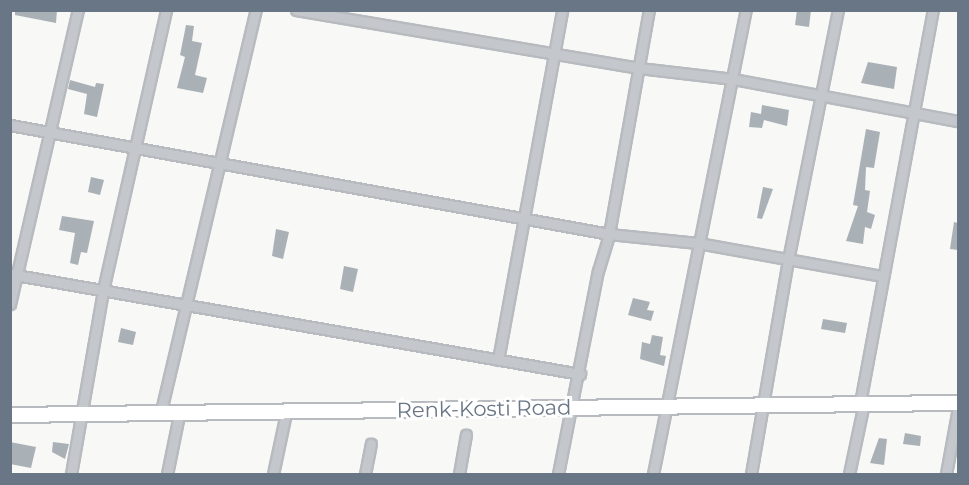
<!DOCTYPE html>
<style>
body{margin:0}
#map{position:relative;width:969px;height:485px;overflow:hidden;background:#f8f8f6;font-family:Montserrat,sans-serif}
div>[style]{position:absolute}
.building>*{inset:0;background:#a9b0b6}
.roads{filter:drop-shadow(2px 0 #b7bbbf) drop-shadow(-2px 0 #b7bbbf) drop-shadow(0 2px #b7bbbf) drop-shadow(0 -2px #b7bbbf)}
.minor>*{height:9px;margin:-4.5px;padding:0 4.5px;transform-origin:4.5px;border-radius:4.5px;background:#c4c7cb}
.primary>*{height:14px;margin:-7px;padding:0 7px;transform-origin:7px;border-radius:7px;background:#fff}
span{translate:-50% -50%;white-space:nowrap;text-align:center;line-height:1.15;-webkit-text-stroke:6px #fff;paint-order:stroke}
.street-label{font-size:21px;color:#697685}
.frame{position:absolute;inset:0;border:12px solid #697685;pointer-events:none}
</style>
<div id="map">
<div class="building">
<div style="clip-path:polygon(15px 10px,57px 10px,56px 23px,15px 15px)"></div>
<div style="clip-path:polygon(797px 10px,811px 10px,809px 27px,795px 25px)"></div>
<div style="clip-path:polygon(186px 25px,194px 26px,192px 41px,202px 43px,195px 75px,207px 78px,203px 93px,177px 88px,185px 57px,180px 55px)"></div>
<div style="clip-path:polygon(868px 62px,897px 67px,894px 89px,861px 83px)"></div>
<div style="clip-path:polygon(70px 80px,95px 87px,96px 83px,104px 84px,97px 117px,84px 114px,87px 94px,68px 89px)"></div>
<div style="clip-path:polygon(762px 105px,789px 110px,787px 126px,764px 120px,762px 128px,749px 127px,751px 112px,761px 114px)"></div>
<div style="clip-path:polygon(866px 129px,880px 132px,874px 168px,866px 167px,865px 190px,870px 191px,867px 212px,875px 215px,871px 229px,865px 227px,863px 244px,846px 241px,858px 206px,853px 205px)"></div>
<div style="clip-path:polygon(91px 177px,104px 180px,100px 195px,88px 192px)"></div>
<div style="clip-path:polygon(763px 187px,773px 189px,762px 219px,757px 218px)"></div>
<div style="clip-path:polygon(62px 216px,94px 221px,87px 253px,81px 252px,78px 265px,70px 263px,75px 233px,59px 230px)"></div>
<div style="clip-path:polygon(954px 222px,958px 223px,958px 250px,950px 249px)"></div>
<div style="clip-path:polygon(276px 229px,289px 232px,283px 259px,272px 256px)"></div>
<div style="clip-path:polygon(344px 266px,358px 269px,353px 292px,340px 289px)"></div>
<div style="clip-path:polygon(633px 298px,650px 302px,647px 310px,654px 311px,651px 321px,628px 315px)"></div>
<div style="clip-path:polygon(823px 319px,847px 323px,845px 333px,821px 329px)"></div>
<div style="clip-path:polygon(121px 328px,136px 332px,133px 345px,118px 342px)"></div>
<div style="clip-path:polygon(652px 335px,663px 337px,660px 355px,666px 356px,664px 366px,640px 359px,642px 342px,650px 344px)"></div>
<div style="clip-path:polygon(905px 433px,921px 436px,920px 446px,903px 444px)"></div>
<div style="clip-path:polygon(879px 438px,887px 439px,884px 465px,870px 463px)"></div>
<div style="clip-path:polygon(10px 442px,36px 447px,31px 468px,10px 464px)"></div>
<div style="clip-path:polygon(53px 442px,69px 444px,65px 459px,52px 452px)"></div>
</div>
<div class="roads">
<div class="minor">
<div style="left:296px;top:10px;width:348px;rotate:9.6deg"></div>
<div style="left:639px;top:68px;width:95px;rotate:6.7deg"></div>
<div style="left:733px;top:79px;width:229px;rotate:10.6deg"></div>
<div style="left:10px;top:125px;width:609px;rotate:10.31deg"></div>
<div style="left:609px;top:234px;width:89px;rotate:5.8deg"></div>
<div style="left:698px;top:243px;width:186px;rotate:10.2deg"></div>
<div style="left:10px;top:274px;width:579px;rotate:9.95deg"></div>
<div style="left:10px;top:304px;width:302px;rotate:-77deg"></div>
<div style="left:498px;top:360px;width:356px;rotate:-79.6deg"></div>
<div style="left:860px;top:403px;width:400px;rotate:-79.5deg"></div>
<div style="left:160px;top:415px;width:416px;rotate:-76.7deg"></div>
<div style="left:71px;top:474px;width:187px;rotate:-80.1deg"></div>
<div style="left:103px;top:290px;width:287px;rotate:-77.3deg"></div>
<div style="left:167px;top:474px;width:60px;rotate:-78.5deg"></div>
<div style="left:273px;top:474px;width:62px;rotate:-78deg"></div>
<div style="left:365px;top:474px;width:31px;rotate:-79deg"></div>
<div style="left:459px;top:474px;width:40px;rotate:-80deg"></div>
<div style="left:558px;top:474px;width:207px;rotate:-78.9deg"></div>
<div style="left:598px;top:271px;width:39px;rotate:-73deg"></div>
<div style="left:609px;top:234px;width:228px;rotate:-79.9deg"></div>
<div style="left:653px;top:474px;width:473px;rotate:-78.7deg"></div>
<div style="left:751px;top:474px;width:217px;rotate:-80.2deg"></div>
<div style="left:788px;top:260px;width:255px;rotate:-78.7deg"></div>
<div style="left:849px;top:474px;width:73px;rotate:-78.1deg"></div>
<div style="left:946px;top:474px;width:67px;rotate:-79.7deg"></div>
</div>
<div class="primary">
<div style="left:10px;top:415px;width:948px;rotate:-0.73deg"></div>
</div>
</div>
<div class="street-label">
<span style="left:484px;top:409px;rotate:-1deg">Renk-Kosti Road</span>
</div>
<div class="frame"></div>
</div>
